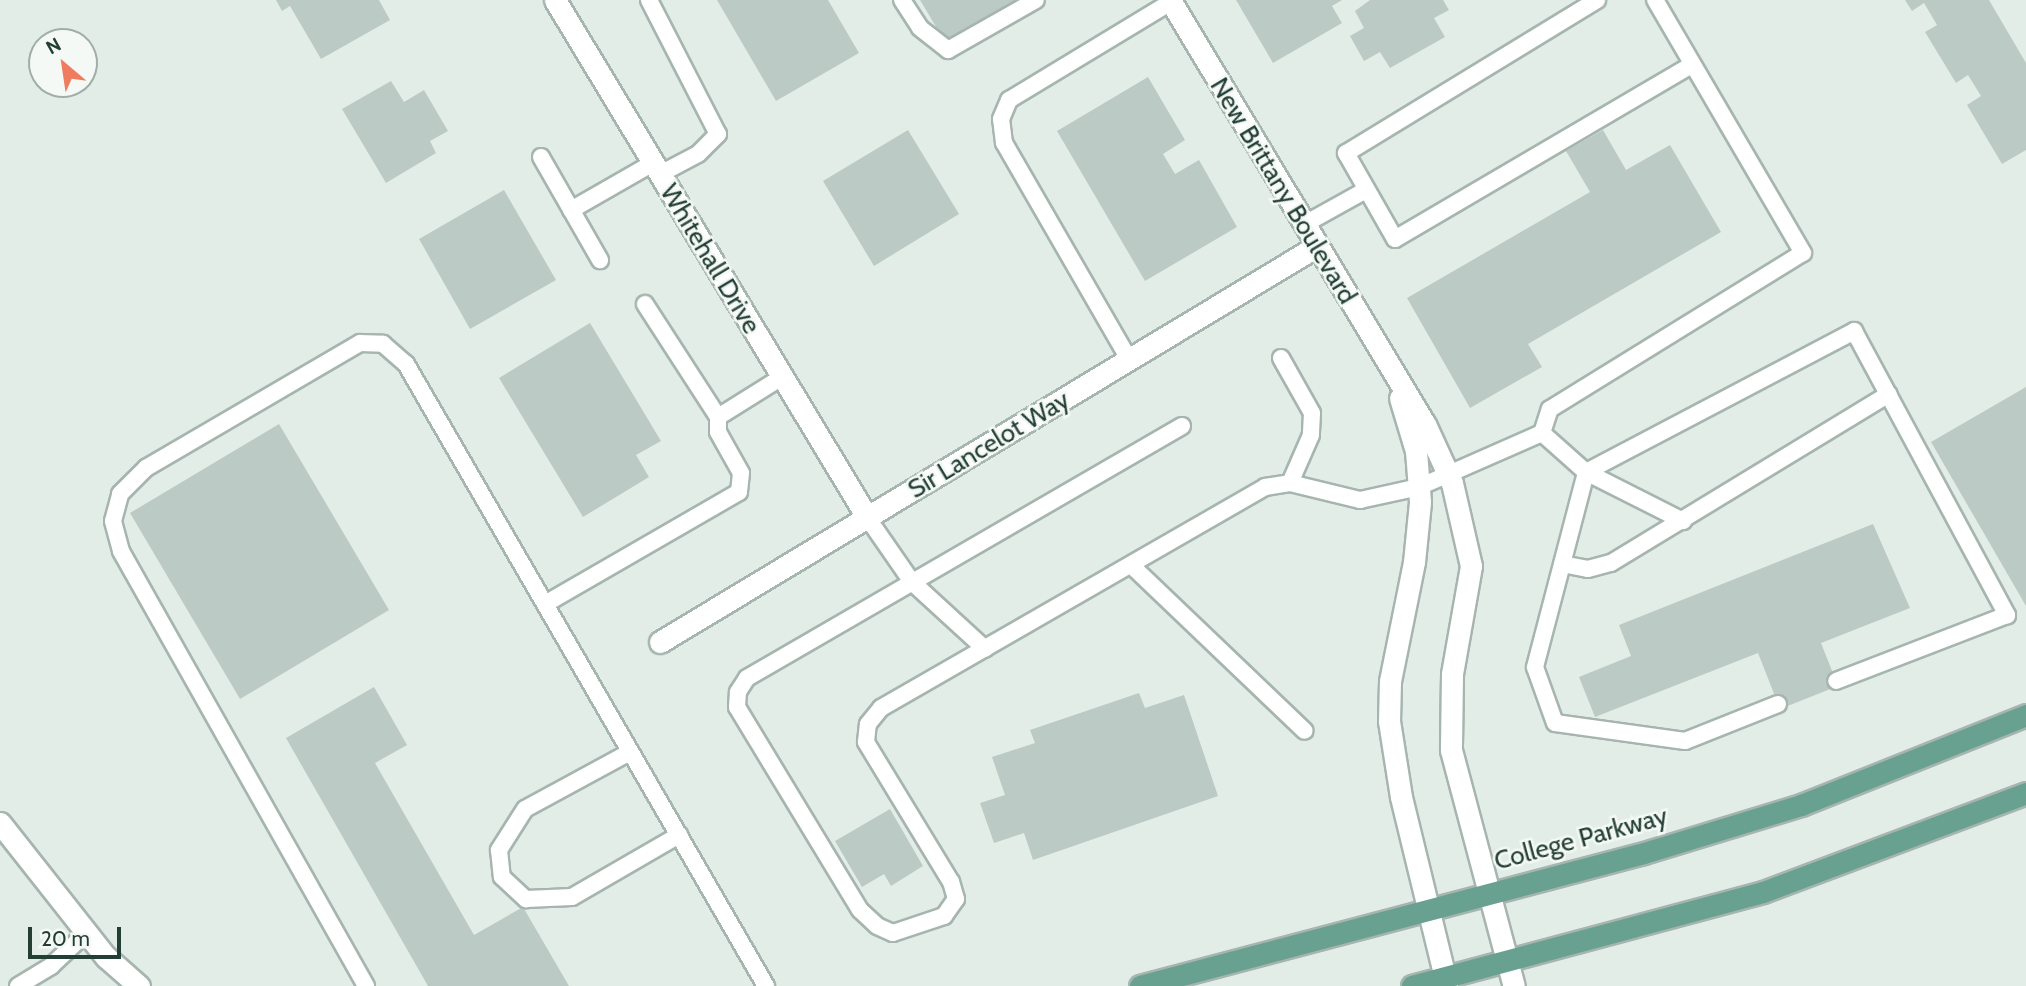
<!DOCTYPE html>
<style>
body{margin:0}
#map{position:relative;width:2026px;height:986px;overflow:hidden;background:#e3ede8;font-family:Cabin,sans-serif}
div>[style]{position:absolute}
.building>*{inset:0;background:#bbcac4}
.roads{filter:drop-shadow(2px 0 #a6b5af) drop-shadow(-2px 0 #a6b5af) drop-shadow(0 2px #a6b5af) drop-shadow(0 -2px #a6b5af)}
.lane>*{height:16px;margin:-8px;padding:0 8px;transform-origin:8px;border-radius:8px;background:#fff}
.street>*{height:21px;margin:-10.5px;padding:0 10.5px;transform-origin:10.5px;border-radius:10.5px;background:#fff}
.primary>*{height:21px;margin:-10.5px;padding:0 10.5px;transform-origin:10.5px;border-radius:10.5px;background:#69a190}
span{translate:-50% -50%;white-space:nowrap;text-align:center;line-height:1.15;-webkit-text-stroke:5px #f4f9f6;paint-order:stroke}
.street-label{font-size:26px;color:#233e35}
.north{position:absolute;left:28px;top:28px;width:70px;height:70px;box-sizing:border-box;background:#f4f9f6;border:2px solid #a0aea9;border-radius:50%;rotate:331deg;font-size:19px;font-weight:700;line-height:28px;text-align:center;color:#233e35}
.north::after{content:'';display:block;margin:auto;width:24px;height:32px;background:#ef7c5f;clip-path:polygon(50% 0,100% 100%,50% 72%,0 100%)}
.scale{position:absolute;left:28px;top:927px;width:93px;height:32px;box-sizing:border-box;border:4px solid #233e35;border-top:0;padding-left:9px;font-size:21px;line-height:24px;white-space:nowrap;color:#233e35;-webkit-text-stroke:5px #f4f9f6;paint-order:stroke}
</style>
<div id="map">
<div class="building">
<div style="clip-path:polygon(276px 0,379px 0,390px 20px,321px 59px,290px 6px,282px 11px)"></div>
<div style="clip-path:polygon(717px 0,828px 0,859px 53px,776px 101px)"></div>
<div style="clip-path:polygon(920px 0,1017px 0,945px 42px)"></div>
<div style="clip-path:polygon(1236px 0,1342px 0,1332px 6px,1342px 23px,1273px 63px)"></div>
<div style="clip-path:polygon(1370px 0,1443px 0,1449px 10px,1434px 18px,1445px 37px,1390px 68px,1380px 52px,1364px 61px,1350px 36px,1364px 28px,1355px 11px)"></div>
<div style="clip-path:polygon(1905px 0,1989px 0,2026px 63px,2026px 150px,2002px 164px,1967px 105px,1981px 96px,1968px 75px,1956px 83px,1925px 32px,1937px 25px,1924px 3px,1912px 11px)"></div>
<div style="clip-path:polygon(1148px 77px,1185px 140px,1163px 154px,1175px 174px,1199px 160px,1237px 227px,1145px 281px,1057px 131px)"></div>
<div style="clip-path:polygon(391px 81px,404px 102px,424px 90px,448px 131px,430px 141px,436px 153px,386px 183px,342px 109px)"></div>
<div style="clip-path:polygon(908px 130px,959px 214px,874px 266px,823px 181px)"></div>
<div style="clip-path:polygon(1603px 130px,1626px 170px,1670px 145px,1721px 232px,1528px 344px,1542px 367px,1470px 408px,1407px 298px,1590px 192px,1566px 151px)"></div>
<div style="clip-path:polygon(504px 190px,556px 280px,470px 329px,419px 239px)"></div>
<div style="clip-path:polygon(590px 323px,661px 441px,636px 455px,649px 477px,583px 517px,499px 378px)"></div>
<div style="clip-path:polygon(2026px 387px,2026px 606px,1931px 442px)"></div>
<div style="clip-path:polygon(279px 424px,389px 610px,240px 699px,130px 513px)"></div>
<div style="clip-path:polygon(1873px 524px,1910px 608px,1821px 643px,1838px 686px,1780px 709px,1758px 653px,1595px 717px,1579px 677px,1631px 656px,1619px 625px)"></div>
<div style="clip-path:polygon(374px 687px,407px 745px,375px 763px,474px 935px,523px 907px,569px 986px,428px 986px,286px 738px)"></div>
<div style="clip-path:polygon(1139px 693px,1145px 708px,1184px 695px,1218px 796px,1033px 860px,1024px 833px,994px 843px,980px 803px,1005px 795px,992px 757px,1035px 743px,1030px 730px)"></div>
<div style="clip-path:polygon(890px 809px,923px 866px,891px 886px,884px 874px,862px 887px,835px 841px)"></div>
</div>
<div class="roads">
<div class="lane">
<div style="left:649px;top:0;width:151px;rotate:62.8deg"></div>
<div style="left:718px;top:134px;width:28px;rotate:135deg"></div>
<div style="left:698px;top:154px;width:43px;rotate:152.2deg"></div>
<div style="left:902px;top:0;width:33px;rotate:57deg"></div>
<div style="left:920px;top:28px;width:36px;rotate:38deg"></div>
<div style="left:948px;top:50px;width:101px;rotate:-29.6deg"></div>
<div style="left:1597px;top:0;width:294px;rotate:148.6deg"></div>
<div style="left:1346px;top:153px;width:99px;rotate:60.3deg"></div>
<div style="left:1395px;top:239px;width:343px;rotate:-30.4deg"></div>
<div style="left:541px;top:157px;width:119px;rotate:60.2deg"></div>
<div style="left:571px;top:210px;width:95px;rotate:-29.8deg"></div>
<div style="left:1303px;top:225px;width:72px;rotate:-29.1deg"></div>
<div style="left:645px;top:304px;width:135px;rotate:57.1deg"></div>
<div style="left:1281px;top:358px;width:63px;rotate:60.6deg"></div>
<div style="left:1312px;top:413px;width:22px;rotate:93deg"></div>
<div style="left:1311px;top:435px;width:52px;rotate:113.6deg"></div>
<div style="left:1130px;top:361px;width:252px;rotate:-120deg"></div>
<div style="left:1004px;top:143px;width:24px;rotate:-97deg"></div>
<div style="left:1001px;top:119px;width:21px;rotate:-67deg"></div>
<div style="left:1009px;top:100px;width:189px;rotate:-31.2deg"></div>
<div style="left:1182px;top:426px;width:503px;rotate:149.92deg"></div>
<div style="left:747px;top:678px;width:17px;rotate:123deg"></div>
<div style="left:738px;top:692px;width:15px;rotate:94deg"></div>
<div style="left:737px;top:707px;width:237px;rotate:58.8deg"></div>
<div style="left:860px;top:910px;width:23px;rotate:43deg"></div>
<div style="left:877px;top:926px;width:17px;rotate:24deg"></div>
<div style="left:893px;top:933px;width:54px;rotate:-18.4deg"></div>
<div style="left:944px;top:916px;width:21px;rotate:-55deg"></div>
<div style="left:956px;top:899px;width:18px;rotate:-106deg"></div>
<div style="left:951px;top:882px;width:164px;rotate:-121.3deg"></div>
<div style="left:866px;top:742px;width:18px;rotate:-84deg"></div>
<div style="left:868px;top:724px;width:21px;rotate:-51deg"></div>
<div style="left:881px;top:708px;width:443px;rotate:-29.9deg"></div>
<div style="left:1265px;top:487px;width:25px;rotate:-9deg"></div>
<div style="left:1290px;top:483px;width:72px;rotate:13.7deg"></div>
<div style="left:1360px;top:500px;width:60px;rotate:-12.4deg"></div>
<div style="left:1419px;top:487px;width:134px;rotate:-23.7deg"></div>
<div style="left:1542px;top:433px;width:25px;rotate:-72deg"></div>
<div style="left:1550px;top:409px;width:297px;rotate:-31.7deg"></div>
<div style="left:1803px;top:253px;width:293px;rotate:-120.3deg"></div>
<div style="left:1542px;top:433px;width:59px;rotate:41.6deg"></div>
<div style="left:1586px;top:472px;width:109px;rotate:26.8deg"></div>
<div style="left:867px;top:517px;width:79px;rotate:55.3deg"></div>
<div style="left:912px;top:582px;width:99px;rotate:42.5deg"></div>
<div style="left:1562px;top:564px;width:26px;rotate:11deg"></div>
<div style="left:1588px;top:569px;width:24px;rotate:-15deg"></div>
<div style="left:1611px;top:563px;width:325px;rotate:-31.3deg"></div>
<div style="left:1131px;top:565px;width:240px;rotate:43.7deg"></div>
<div style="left:545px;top:604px;width:224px;rotate:-30deg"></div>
<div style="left:739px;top:492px;width:19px;rotate:-84deg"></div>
<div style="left:741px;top:473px;width:47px;rotate:-119.3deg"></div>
<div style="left:718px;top:432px;width:15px;rotate:-90deg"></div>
<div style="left:718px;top:417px;width:75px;rotate:-32deg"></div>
<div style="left:1778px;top:704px;width:100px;rotate:158.3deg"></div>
<div style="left:1685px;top:741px;width:131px;rotate:-172.1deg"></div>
<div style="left:1555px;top:723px;width:59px;rotate:-109.7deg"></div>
<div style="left:1535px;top:667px;width:202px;rotate:-75.3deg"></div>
<div style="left:1586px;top:472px;width:303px;rotate:-27.7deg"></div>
<div style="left:1854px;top:331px;width:323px;rotate:61.7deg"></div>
<div style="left:2007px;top:615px;width:183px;rotate:158.9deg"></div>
<div style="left:630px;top:752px;width:119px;rotate:151.5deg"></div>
<div style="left:525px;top:809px;width:49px;rotate:122.4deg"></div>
<div style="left:499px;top:850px;width:27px;rotate:84deg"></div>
<div style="left:502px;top:877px;width:33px;rotate:43deg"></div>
<div style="left:526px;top:899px;width:46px;rotate:-2.5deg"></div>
<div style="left:572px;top:897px;width:124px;rotate:-30.1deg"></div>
<div style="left:18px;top:986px;width:39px;rotate:-31deg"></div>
<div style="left:51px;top:966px;width:48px;rotate:-43.3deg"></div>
<div style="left:366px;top:986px;width:499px;rotate:-119.4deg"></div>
<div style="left:121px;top:551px;width:31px;rotate:-105deg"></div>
<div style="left:113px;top:521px;width:28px;rotate:-75deg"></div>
<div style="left:120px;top:494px;width:37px;rotate:-45deg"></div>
<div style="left:146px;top:468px;width:248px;rotate:-30.3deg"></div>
<div style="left:360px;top:343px;width:23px;rotate:2deg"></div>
<div style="left:383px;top:344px;width:30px;rotate:41deg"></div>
<div style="left:406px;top:364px;width:719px;rotate:59.94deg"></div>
</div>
<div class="street">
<div style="left:555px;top:0;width:604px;rotate:58.89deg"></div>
<div style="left:1170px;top:0;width:495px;rotate:59deg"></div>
<div style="left:1425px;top:424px;width:65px;rotate:65.4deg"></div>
<div style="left:1452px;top:483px;width:85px;rotate:77.1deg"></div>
<div style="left:1471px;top:566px;width:110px;rotate:100deg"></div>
<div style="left:1452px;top:674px;width:76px;rotate:90.8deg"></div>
<div style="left:1451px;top:750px;width:244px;rotate:75.1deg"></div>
<div style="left:1400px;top:398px;width:55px;rotate:73.2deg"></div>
<div style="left:1416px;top:451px;width:51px;rotate:85.5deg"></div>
<div style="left:1420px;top:502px;width:60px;rotate:95.7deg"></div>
<div style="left:1414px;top:562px;width:121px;rotate:101.4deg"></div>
<div style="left:1390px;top:681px;width:40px;rotate:91.4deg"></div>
<div style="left:1389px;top:721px;width:77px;rotate:81deg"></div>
<div style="left:1401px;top:797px;width:195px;rotate:76.3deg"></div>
<div style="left:660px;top:642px;width:767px;rotate:-31.08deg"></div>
<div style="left:0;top:823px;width:171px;rotate:51.7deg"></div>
<div style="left:106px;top:957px;width:44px;rotate:41.3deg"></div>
</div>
<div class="primary">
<div style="left:1140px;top:986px;width:521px;rotate:-14.78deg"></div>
<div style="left:1644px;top:853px;width:164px;rotate:-17deg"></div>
<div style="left:1801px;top:805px;width:242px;rotate:-21.8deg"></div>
<div style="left:1412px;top:986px;width:363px;rotate:-15deg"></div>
<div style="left:1763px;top:892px;width:281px;rotate:-20.6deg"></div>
</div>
</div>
<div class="street-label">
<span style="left:1283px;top:191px;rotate:59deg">New Brittany Boulevard</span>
<span style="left:710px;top:259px;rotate:59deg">Whitehall Drive</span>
<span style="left:989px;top:445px;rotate:-31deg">Sir Lancelot Way</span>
<span style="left:1581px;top:839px;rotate:-15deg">College Parkway</span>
</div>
<div class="north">N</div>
<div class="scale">20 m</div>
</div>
